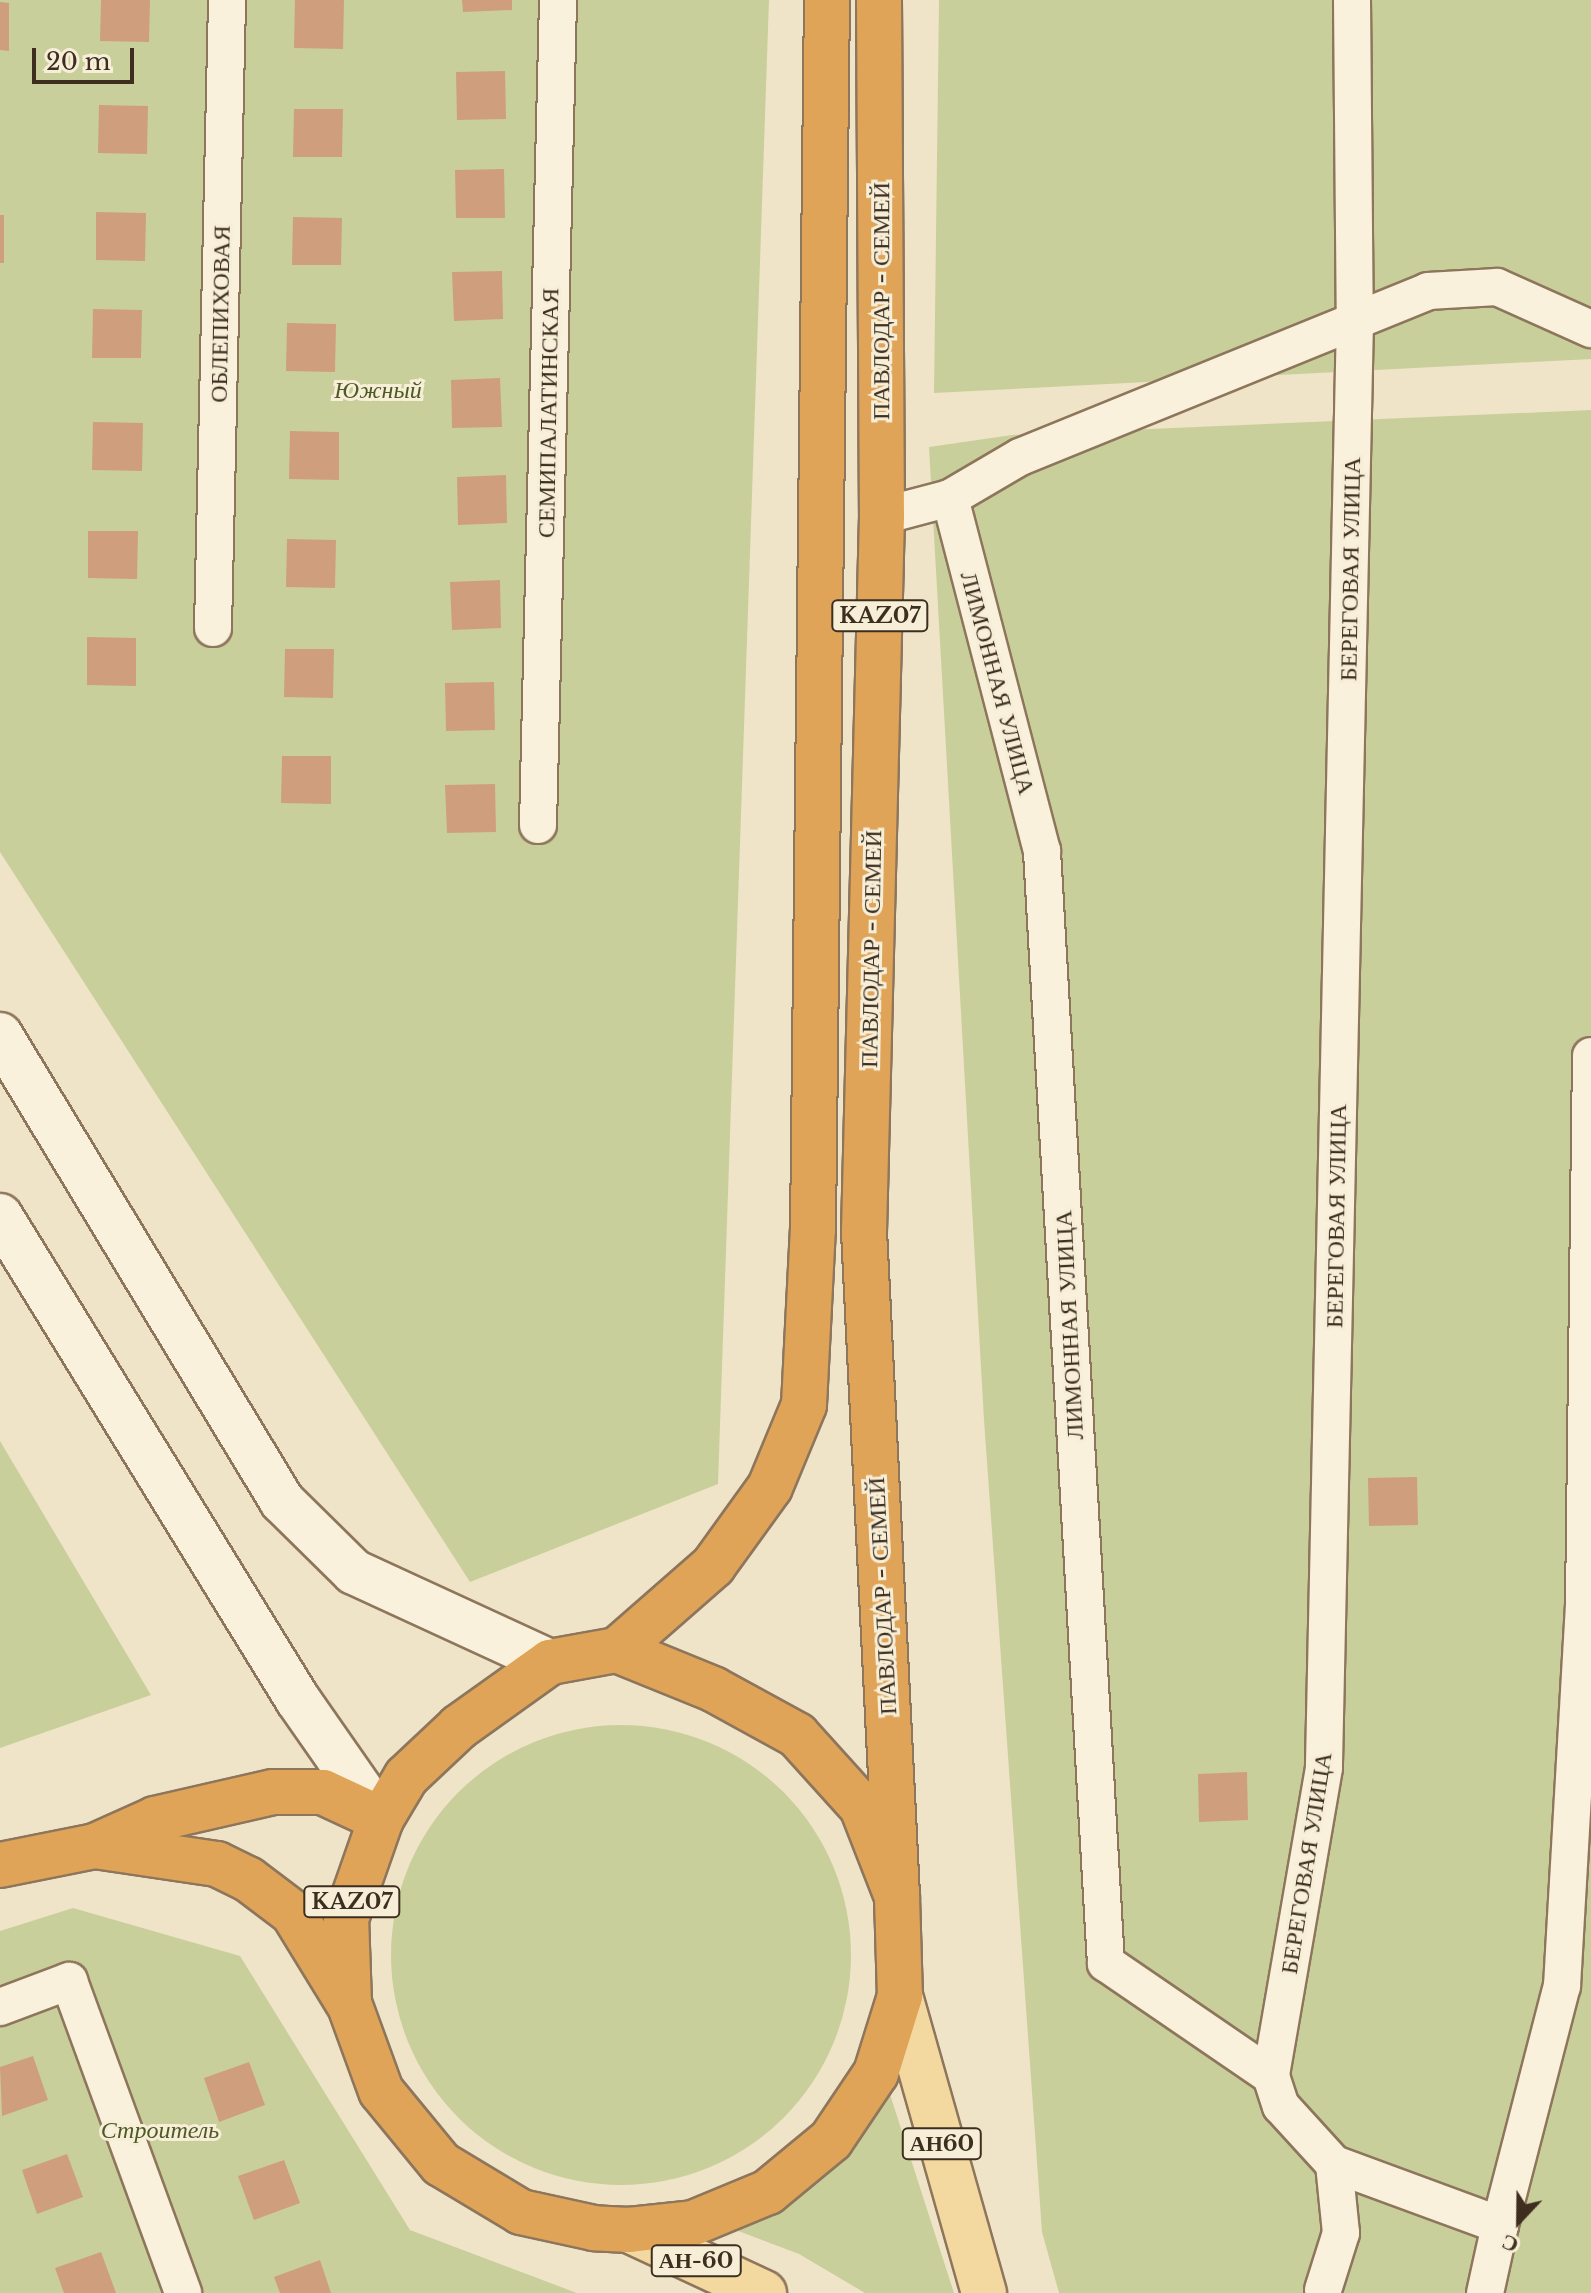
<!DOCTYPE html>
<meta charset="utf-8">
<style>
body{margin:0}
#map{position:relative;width:1591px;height:2293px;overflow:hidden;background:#f0e4c8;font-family:"Libre Baskerville",serif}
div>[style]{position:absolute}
.green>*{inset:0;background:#c9cf9b}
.round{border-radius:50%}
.building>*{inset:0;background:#cf9f7d}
.roads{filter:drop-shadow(2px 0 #8d765c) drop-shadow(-2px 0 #8d765c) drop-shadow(0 2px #8d765c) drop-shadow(0 -2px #8d765c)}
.street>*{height:36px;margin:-18px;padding:0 18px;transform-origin:18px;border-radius:18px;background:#faf1dc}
.secondary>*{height:44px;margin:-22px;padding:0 22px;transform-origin:22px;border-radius:22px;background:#faf1dc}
.primary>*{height:44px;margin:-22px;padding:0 22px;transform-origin:22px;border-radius:22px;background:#f3d9a0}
.highway>*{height:44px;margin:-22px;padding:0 22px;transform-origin:22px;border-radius:22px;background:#e0a458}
span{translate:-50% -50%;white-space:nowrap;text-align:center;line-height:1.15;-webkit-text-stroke:6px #f7eed8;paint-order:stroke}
.shield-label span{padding:2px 6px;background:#f7eed8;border:2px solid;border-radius:6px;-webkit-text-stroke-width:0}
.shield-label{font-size:22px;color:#3d2e20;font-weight:700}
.street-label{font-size:24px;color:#3d2e20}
.park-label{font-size:24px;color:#4d5a26;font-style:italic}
.north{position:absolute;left:1479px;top:2181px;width:80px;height:80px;-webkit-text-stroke:6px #f7eed8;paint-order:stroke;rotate:202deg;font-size:22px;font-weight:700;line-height:32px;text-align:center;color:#3d2e20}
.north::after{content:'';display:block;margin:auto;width:28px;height:36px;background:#3d2e20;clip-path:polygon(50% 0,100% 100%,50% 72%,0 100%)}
.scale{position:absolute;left:32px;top:48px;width:102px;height:36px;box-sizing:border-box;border:4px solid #3d2e20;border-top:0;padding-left:10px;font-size:24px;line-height:28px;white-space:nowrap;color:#3d2e20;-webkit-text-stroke:6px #f7eed8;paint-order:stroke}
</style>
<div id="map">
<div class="green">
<div style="clip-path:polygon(0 0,769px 0,718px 1484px,470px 1582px,0 852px)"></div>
<div style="clip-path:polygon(939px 0,1591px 0,1591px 359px,934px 393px)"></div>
<div style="clip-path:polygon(1591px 410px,1591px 2293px,1059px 2293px,1042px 2232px,984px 1420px,929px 447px,1012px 435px)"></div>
<div style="clip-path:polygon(0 1441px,151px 1695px,0 1748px)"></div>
<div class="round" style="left:391px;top:1725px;width:460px;height:460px"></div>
<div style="clip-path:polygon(73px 1908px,240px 1956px,410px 2230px,577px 2293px,0 2293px,0 1931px)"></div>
<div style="clip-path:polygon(887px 2085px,954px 2293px,865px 2293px,799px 2254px,720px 2224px)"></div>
</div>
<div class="building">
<div style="clip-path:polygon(101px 0,150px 0,149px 42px,100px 41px)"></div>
<div style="clip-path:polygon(295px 0,344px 0,343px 49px,294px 48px)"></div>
<div style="clip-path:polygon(462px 0,512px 0,512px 10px,463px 12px)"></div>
<div style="clip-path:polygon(0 2px,9px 3px,9px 51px,0 50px)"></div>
<div style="clip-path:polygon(505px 71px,506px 119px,457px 120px,456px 72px)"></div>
<div style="clip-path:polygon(99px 105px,148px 106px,147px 154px,98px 153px)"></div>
<div style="clip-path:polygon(294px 109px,343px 109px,342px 157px,293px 157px)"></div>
<div style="clip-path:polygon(504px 169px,505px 218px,456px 218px,455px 170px)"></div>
<div style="clip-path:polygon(96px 212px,146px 213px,145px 261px,96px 260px)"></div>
<div style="clip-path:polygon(0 215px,4px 215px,4px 263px,0 263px)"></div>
<div style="clip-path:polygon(293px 217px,342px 218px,341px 265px,292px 265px)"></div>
<div style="clip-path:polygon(502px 271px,503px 319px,454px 321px,452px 272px)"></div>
<div style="clip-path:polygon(93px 309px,142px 310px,141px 358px,92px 358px)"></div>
<div style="clip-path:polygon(287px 323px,336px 324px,335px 372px,286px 371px)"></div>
<div style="clip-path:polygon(500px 378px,502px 427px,452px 428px,451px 380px)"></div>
<div style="clip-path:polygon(93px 422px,143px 423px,142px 471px,92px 470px)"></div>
<div style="clip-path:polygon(290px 431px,339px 432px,339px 480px,289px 479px)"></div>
<div style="clip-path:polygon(506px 475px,507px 523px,458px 525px,457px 477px)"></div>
<div style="clip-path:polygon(88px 531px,138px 531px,137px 579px,88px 578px)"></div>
<div style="clip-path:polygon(287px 539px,336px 540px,335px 588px,286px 587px)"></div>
<div style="clip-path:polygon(500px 580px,501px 628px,452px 630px,450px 582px)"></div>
<div style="clip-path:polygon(87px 637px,136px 638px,136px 686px,87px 685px)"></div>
<div style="clip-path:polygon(285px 649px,334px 649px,333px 698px,284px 697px)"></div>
<div style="clip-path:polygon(494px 682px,495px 730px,446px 731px,445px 683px)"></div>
<div style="clip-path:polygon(282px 756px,331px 756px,331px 804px,281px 803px)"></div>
<div style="clip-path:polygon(495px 784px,496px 832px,447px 833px,445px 785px)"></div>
<div style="clip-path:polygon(1417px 1477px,1418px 1525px,1369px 1526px,1368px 1478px)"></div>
<div style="clip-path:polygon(1247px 1772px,1248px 1820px,1199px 1822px,1198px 1774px)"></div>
<div style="clip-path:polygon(33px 2056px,48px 2100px,2px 2116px,0 2067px)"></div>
<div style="clip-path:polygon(249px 2062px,265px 2105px,219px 2122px,204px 2078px)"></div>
<div style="clip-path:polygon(67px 2154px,83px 2197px,37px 2214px,22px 2170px)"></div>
<div style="clip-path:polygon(284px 2160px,300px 2203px,254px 2220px,238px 2176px)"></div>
<div style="clip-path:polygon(101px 2252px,116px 2293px,64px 2293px,55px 2268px)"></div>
<div style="clip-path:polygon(320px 2260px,331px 2293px,280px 2293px,274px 2277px)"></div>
</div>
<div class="roads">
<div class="street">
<div style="left:1352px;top:0;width:320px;rotate:89.5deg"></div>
<div style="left:1355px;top:320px;width:1448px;rotate:91.23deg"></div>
<div style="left:1324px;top:1768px;width:313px;rotate:99.8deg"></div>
<div style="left:1271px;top:2076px;width:32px;rotate:72deg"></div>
<div style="left:1281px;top:2106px;width:79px;rotate:47.6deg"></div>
<div style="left:1334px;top:2164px;width:177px;rotate:20.2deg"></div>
<div style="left:1500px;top:2225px;width:70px;rotate:102.4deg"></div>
<div style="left:950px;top:498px;width:365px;rotate:75.4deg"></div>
<div style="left:1042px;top:851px;width:1114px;rotate:86.71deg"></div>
<div style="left:1106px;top:1963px;width:200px;rotate:34.4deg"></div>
<div style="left:882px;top:516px;width:70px;rotate:-14.8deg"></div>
<div style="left:950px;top:498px;width:81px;rotate:-30.4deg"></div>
<div style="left:1020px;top:457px;width:440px;rotate:-22.1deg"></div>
<div style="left:1428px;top:291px;width:69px;rotate:-3.3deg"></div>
<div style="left:1497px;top:287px;width:103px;rotate:24.1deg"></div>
<div style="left:213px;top:628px;width:628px;rotate:-88.72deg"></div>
<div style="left:538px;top:825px;width:825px;rotate:-88.61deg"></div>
<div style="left:0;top:2007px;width:74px;rotate:-20.6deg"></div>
<div style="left:69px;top:1981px;width:332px;rotate:69.9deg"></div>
<div style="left:1500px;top:2225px;width:247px;rotate:-75.5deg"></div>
<div style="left:1562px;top:1986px;width:384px;rotate:-86.7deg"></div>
<div style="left:1584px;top:1603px;width:547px;rotate:-89.27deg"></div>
<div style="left:1323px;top:2290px;width:60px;rotate:-72.5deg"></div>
<div style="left:1341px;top:2233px;width:69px;rotate:-95.8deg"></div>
</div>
<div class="secondary">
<div style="left:0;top:1035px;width:545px;rotate:58.82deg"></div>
<div style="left:282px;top:1501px;width:101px;rotate:44.6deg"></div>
<div style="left:354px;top:1572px;width:216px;rotate:24.7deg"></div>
<div style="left:0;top:1216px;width:568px;rotate:58.38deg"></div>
<div style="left:298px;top:1700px;width:145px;rotate:55.1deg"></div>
</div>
<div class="primary">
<div style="left:900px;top:1996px;width:309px;rotate:74.2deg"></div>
<div style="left:629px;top:2230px;width:149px;rotate:25deg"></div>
</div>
<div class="highway">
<div style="left:879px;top:0;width:516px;rotate:89.67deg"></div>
<div style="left:882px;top:516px;width:715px;rotate:91.44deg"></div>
<div style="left:864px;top:1231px;width:667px;rotate:87.16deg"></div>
<div style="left:617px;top:1650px;width:104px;rotate:22.1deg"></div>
<div style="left:713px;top:1689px;width:96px;rotate:28.7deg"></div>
<div style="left:797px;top:1735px;width:97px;rotate:47.9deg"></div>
<div style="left:862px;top:1807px;width:97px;rotate:68.7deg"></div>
<div style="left:897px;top:1897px;width:99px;rotate:88.3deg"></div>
<div style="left:900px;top:1996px;width:81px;rotate:107.3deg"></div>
<div style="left:876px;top:2073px;width:81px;rotate:123.9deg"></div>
<div style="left:831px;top:2140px;width:82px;rotate:140.5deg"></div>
<div style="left:768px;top:2192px;width:81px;rotate:157.5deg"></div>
<div style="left:693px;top:2223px;width:64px;rotate:173.8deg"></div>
<div style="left:629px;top:2230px;width:35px;rotate:-177deg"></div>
<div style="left:594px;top:2228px;width:75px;rotate:-167.6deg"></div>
<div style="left:521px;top:2212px;width:93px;rotate:-149deg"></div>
<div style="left:441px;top:2164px;width:94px;rotate:-129.4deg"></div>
<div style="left:381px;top:2091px;width:94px;rotate:-110deg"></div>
<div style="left:349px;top:2003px;width:84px;rotate:-92deg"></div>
<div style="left:346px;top:1919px;width:106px;rotate:-70.7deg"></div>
<div style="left:381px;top:1819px;width:49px;rotate:-59.2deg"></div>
<div style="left:406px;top:1777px;width:73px;rotate:-43.3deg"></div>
<div style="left:459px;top:1727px;width:112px;rotate:-35.5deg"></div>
<div style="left:550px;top:1662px;width:68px;rotate:-10.2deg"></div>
<div style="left:617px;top:1650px;width:128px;rotate:-41.2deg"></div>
<div style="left:713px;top:1566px;width:97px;rotate:-54.2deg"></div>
<div style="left:770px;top:1487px;width:89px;rotate:-67.5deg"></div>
<div style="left:804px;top:1405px;width:175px;rotate:-87.1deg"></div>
<div style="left:813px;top:1230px;width:1230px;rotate:-89.35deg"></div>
<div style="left:95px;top:1846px;width:123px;rotate:8.4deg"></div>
<div style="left:217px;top:1864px;width:34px;rotate:26deg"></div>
<div style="left:248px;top:1879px;width:56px;rotate:37.1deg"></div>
<div style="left:293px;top:1913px;width:103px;rotate:58.5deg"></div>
<div style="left:0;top:1865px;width:97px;rotate:-11.3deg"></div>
<div style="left:95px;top:1846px;width:66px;rotate:-24.2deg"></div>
<div style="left:155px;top:1819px;width:121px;rotate:-12.9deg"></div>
<div style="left:273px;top:1792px;width:50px"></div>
<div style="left:323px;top:1792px;width:64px;rotate:25deg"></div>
</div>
</div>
<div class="shield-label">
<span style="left:880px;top:616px">KAZ07</span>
<span style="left:352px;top:1902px">KAZ07</span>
<span style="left:942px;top:2144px">АН60</span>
<span style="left:696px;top:2261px">АН-60</span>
</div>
<div class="street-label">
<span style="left:881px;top:301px;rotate:-90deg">ПАВЛОДАР - СЕМЕЙ</span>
<span style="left:220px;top:314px;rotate:-89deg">ОБЛЕПИХОВАЯ</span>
<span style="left:548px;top:413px;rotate:-89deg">СЕМИПАЛАТИНСКАЯ</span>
<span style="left:1350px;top:569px;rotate:-89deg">БЕРЕГОВАЯ УЛИЦА</span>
<span style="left:998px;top:683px;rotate:75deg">ЛИМОННАЯ УЛИЦА</span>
<span style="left:871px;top:949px;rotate:-89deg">ПАВЛОДАР - СЕМЕЙ</span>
<span style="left:1336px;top:1216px;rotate:-89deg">БЕРЕГОВАЯ УЛИЦА</span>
<span style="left:1069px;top:1325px;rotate:-93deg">ЛИМОННАЯ УЛИЦА</span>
<span style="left:882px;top:1596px;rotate:-93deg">ПАВЛОДАР - СЕМЕЙ</span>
<span style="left:1306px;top:1863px;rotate:-81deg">БЕРЕГОВАЯ УЛИЦА</span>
</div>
<div class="park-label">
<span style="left:378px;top:390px">Южный</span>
<span style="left:160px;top:2130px">Строитель</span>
</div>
<div class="north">С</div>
<div class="scale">20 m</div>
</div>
